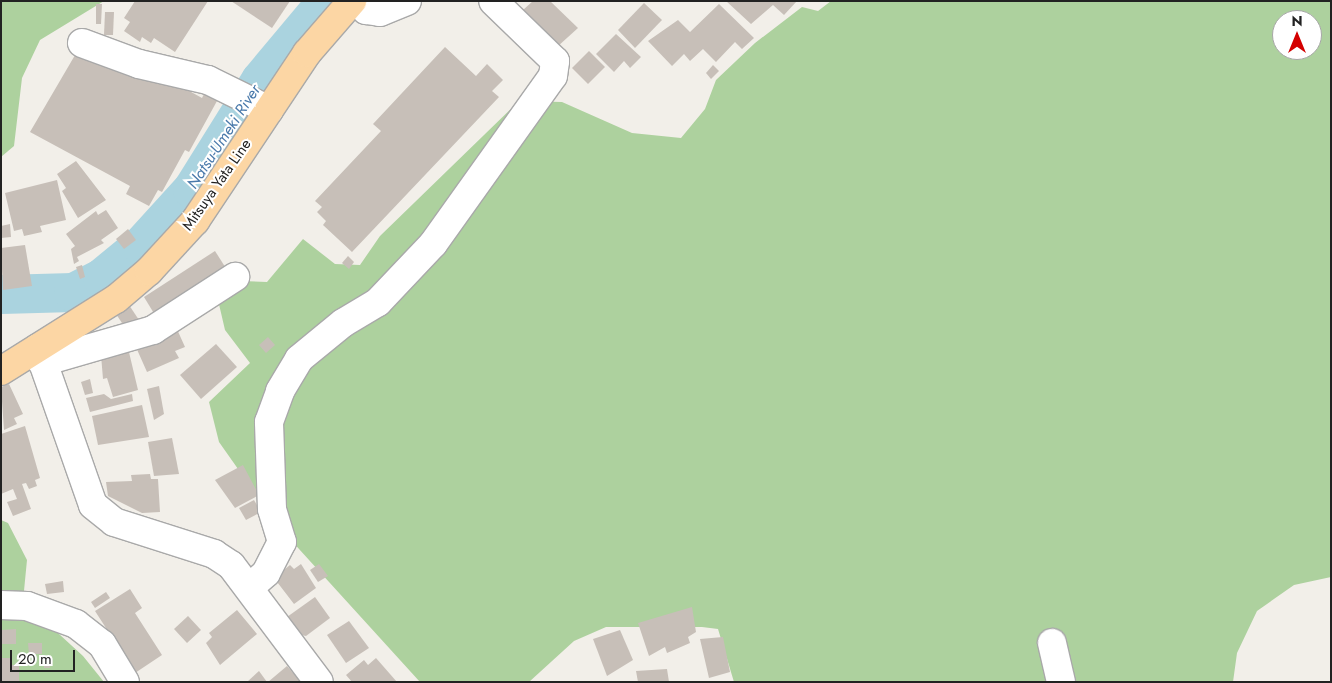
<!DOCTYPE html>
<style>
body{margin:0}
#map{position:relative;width:1332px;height:683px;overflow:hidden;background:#f2efe9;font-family:Jost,sans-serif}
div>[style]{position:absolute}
.forest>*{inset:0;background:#add19e}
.river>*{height:39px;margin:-19.5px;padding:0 19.5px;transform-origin:19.5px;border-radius:19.5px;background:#aad3df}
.building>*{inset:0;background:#c7bfb8}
.roads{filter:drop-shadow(1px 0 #a9a9a9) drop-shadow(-1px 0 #a9a9a9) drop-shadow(0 1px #a9a9a9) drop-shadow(0 -1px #a9a9a9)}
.minor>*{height:28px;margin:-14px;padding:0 14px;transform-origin:14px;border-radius:14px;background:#fff}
.major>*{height:28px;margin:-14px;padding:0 14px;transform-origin:14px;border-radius:14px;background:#fcd6a4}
span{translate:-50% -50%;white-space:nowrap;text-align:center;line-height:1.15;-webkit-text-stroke:4px #fff;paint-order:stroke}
.street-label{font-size:15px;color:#222}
.water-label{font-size:16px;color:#4a7aab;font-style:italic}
.frame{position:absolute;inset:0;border:2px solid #222;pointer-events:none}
.north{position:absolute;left:1272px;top:10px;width:50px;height:50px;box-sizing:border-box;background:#fff;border:1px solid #a7a7a7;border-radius:50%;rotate:0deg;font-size:14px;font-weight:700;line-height:20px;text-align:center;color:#222}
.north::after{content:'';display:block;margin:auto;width:18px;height:22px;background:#d40000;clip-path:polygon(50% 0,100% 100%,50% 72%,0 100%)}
.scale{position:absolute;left:10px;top:650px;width:65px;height:22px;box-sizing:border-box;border:2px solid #222;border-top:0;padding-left:6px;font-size:15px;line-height:18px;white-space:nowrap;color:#222;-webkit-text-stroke:4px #fff;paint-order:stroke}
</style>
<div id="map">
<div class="forest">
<div style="clip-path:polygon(1px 1px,104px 1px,40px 40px,22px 78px,14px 146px,1px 157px)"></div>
<div style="clip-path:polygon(evenodd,831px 1px,1331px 1px,1331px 577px,1294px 585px,1257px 611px,1237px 653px,1233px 682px,734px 682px,718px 629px,702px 627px,606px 627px,574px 641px,529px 682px,420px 682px,279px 527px,219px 442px,209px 402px,250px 363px,225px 330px,218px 300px,239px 281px,267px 282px,303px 239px,335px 264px,360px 265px,380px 236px,519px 101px,562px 102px,632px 133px,681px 138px,705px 109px,716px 80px,755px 43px,802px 7px,818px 11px,831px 1px,1282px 20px,1312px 20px,1312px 50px,1282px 50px,1282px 20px)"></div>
<div style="clip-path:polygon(1px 520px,8px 523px,27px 560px,23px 601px,83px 656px,104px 682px,1px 682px)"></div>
</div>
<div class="river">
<div style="left:1px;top:294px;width:72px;rotate:-1.6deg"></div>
<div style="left:73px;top:292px;width:33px;rotate:-27deg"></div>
<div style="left:102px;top:277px;width:50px;rotate:-39.4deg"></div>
<div style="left:141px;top:245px;width:76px;rotate:-47.7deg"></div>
<div style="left:192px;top:189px;width:128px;rotate:-58deg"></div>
<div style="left:260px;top:80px;width:103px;rotate:-50.1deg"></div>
</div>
<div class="building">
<div style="clip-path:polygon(135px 1px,208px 1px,175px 52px,154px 38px,151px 43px,142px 37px,140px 42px,124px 31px,130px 22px,124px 18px)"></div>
<div style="clip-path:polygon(231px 1px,290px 1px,272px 28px)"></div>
<div style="clip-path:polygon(533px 1px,550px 1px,578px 28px,557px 47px,523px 10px)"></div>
<div style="clip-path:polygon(726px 1px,797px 1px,784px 15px,773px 5px,751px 24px)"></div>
<div style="clip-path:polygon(644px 3px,662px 20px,635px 48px,618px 30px)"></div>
<div style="clip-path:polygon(96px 4px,102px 4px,101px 24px,96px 24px)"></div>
<div style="clip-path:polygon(719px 4px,754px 38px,742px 49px,735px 42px,716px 62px,703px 49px,690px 61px,684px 54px,672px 66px,648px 41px,678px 20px,690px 32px)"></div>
<div style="clip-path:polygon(105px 12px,114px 12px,113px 35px,104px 35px)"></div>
<div style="clip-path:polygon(616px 34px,641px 57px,630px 68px,624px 61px,614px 72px,596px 54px)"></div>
<div style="clip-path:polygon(445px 47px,476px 76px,487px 64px,503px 80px,492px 91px,499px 97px,352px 252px,323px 225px,326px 221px,317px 212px,322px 207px,315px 201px,381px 131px,373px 124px)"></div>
<div style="clip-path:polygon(78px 50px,155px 72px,202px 98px,204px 94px,217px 101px,189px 152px,185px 150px,162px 192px,158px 190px,149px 206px,126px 194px,130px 186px,30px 132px)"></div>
<div style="clip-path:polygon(589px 51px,605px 67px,588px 84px,572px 68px)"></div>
<div style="clip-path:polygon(713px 65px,719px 71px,711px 79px,706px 73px)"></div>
<div style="clip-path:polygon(76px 161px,106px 200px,78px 218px,62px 191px,66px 188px,57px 174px)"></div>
<div style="clip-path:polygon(57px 180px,66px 220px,40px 226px,42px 232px,24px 236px,22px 229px,14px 231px,5px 193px)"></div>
<div style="clip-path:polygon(106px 210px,118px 228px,101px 240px,104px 243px,77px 257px,79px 261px,74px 264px,71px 249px,75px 246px,66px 234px,96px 211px,98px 215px)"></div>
<div style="clip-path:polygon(10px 224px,11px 237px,1px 238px,1px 226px)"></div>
<div style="clip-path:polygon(128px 229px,136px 240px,124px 249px,116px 239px)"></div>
<div style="clip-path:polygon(25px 245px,32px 286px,3px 290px,1px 248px)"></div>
<div style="clip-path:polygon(215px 251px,229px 273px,158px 320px,144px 297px)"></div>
<div style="clip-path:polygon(348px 256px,354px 262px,349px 269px,342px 263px)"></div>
<div style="clip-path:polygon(82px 265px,85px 277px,80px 279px,76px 267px)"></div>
<div style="clip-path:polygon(129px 305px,141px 323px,128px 332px,116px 314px)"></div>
<div style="clip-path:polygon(176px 327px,185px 347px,175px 351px,179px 358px,147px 372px,135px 345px)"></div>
<div style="clip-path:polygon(268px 337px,275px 345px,266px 353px,259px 345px)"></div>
<div style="clip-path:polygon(216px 344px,237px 367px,201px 399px,180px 375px)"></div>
<div style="clip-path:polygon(128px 348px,138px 390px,113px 397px,107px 378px,103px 379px,101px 355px)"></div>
<div style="clip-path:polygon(90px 379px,93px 393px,85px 395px,81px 382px)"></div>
<div style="clip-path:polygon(9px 384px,23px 414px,14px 418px,17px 424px,4px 430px,1px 387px)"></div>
<div style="clip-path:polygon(159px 386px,164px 414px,154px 420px,147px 389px)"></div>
<div style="clip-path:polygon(104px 394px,111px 399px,132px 394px,133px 401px,90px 412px,86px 398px)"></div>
<div style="clip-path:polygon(142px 405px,149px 437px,98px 445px,92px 416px)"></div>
<div style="clip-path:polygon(25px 426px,40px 478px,35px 480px,37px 486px,29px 489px,26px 483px,22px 484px,31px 509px,13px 516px,7px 502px,17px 499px,13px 489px,1px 494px,1px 434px)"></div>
<div style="clip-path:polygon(172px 438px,179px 474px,154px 476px,148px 442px)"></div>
<div style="clip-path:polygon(243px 465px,259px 495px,235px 508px,215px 480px)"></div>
<div style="clip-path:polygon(150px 474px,151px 479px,158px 479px,160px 512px,142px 513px,108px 496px,106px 482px,132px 481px,131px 475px)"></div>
<div style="clip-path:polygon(254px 500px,261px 512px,246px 520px,239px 508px)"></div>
<div style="clip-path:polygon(301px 564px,316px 588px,294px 604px,274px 578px,290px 565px,294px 569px)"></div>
<div style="clip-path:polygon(319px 564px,328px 576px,318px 582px,310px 570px)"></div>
<div style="clip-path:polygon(63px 581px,64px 592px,47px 594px,45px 584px)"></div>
<div style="clip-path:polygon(130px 589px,142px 608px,135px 613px,162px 655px,135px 673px,95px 611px)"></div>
<div style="clip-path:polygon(106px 592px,110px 598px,95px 608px,91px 602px)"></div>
<div style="clip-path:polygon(315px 597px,330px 618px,306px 636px,301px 635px,287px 617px)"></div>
<div style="clip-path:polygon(692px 607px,696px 632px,688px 637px,690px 643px,667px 653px,665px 647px,649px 656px,638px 623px)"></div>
<div style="clip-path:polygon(237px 610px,257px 634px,220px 665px,206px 643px,212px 637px,209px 633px)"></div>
<div style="clip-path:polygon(188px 616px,201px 630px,187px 643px,174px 629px)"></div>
<div style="clip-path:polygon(349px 621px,369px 648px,346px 663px,327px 635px)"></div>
<div style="clip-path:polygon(16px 629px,16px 644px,1px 644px,1px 630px)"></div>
<div style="clip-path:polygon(620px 630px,633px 660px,607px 676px,593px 639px)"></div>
<div style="clip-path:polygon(723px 637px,730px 672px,709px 678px,700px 639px)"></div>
<div style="clip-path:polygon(28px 643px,42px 643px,42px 654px,29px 654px)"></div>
<div style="clip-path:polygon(44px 657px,50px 657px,50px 668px,44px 668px)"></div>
<div style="clip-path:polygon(1px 658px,10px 658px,10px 665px,19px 665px,19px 682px,1px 682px)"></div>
<div style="clip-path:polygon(376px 658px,397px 682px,352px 682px,346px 675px,364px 660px,368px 665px)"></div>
<div style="clip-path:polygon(287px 666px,301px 682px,268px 682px)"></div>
<div style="clip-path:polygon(667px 669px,669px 682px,638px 682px,636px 671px)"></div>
<div style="clip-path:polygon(259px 671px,267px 682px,247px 682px)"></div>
</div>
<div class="roads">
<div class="minor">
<div style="left:357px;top:1px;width:13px;rotate:45deg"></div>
<div style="left:366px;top:10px;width:14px;rotate:8deg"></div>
<div style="left:380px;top:12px;width:29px;rotate:-22deg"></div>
<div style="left:82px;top:43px;width:61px;rotate:20.2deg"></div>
<div style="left:139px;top:64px;width:71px;rotate:13.1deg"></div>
<div style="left:208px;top:80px;width:68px;rotate:26.2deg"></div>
<div style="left:38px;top:348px;width:166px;rotate:70.7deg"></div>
<div style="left:93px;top:505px;width:27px;rotate:39deg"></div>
<div style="left:114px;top:522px;width:105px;rotate:17.7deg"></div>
<div style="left:214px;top:554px;width:20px;rotate:33deg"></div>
<div style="left:231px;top:565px;width:146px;rotate:53.1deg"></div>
<div style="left:42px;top:362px;width:116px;rotate:-16.1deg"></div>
<div style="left:153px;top:330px;width:98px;rotate:-32.9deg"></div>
<div style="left:250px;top:587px;width:21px;rotate:-41deg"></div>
<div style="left:266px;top:573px;width:35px;rotate:-63deg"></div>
<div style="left:282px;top:542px;width:34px;rotate:-107deg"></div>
<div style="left:272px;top:509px;width:87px;rotate:-92deg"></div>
<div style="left:269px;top:422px;width:33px;rotate:-70deg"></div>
<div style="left:280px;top:391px;width:37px;rotate:-59deg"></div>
<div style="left:299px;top:359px;width:57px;rotate:-39.3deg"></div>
<div style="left:343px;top:323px;width:41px;rotate:-31deg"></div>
<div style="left:378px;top:302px;width:80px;rotate:-46.5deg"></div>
<div style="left:433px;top:244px;width:206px;rotate:-54.5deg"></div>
<div style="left:553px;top:76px;width:15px;rotate:-82deg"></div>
<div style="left:555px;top:61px;width:86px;rotate:-135.9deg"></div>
<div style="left:1px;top:605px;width:26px;rotate:2deg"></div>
<div style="left:27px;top:606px;width:52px;rotate:20.2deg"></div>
<div style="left:76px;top:624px;width:33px;rotate:38deg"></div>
<div style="left:102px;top:644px;width:44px;rotate:58.8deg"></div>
<div style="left:1052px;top:643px;width:40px;rotate:77deg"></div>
</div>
<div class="major">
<div style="left:1px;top:371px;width:136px;rotate:-32.1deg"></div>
<div style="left:116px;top:299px;width:43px;rotate:-40.3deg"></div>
<div style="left:149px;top:271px;width:68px;rotate:-47.4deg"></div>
<div style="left:195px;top:221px;width:202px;rotate:-56.3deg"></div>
<div style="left:307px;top:53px;width:69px;rotate:-49.1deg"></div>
</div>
</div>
<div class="street-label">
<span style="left:217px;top:185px;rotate:-55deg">Mitsuya Yata Line</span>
</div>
<div class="water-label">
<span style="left:224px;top:137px;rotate:-57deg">Natsu-Umeki River</span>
</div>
<div class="frame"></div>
<div class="north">N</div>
<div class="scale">20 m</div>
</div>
